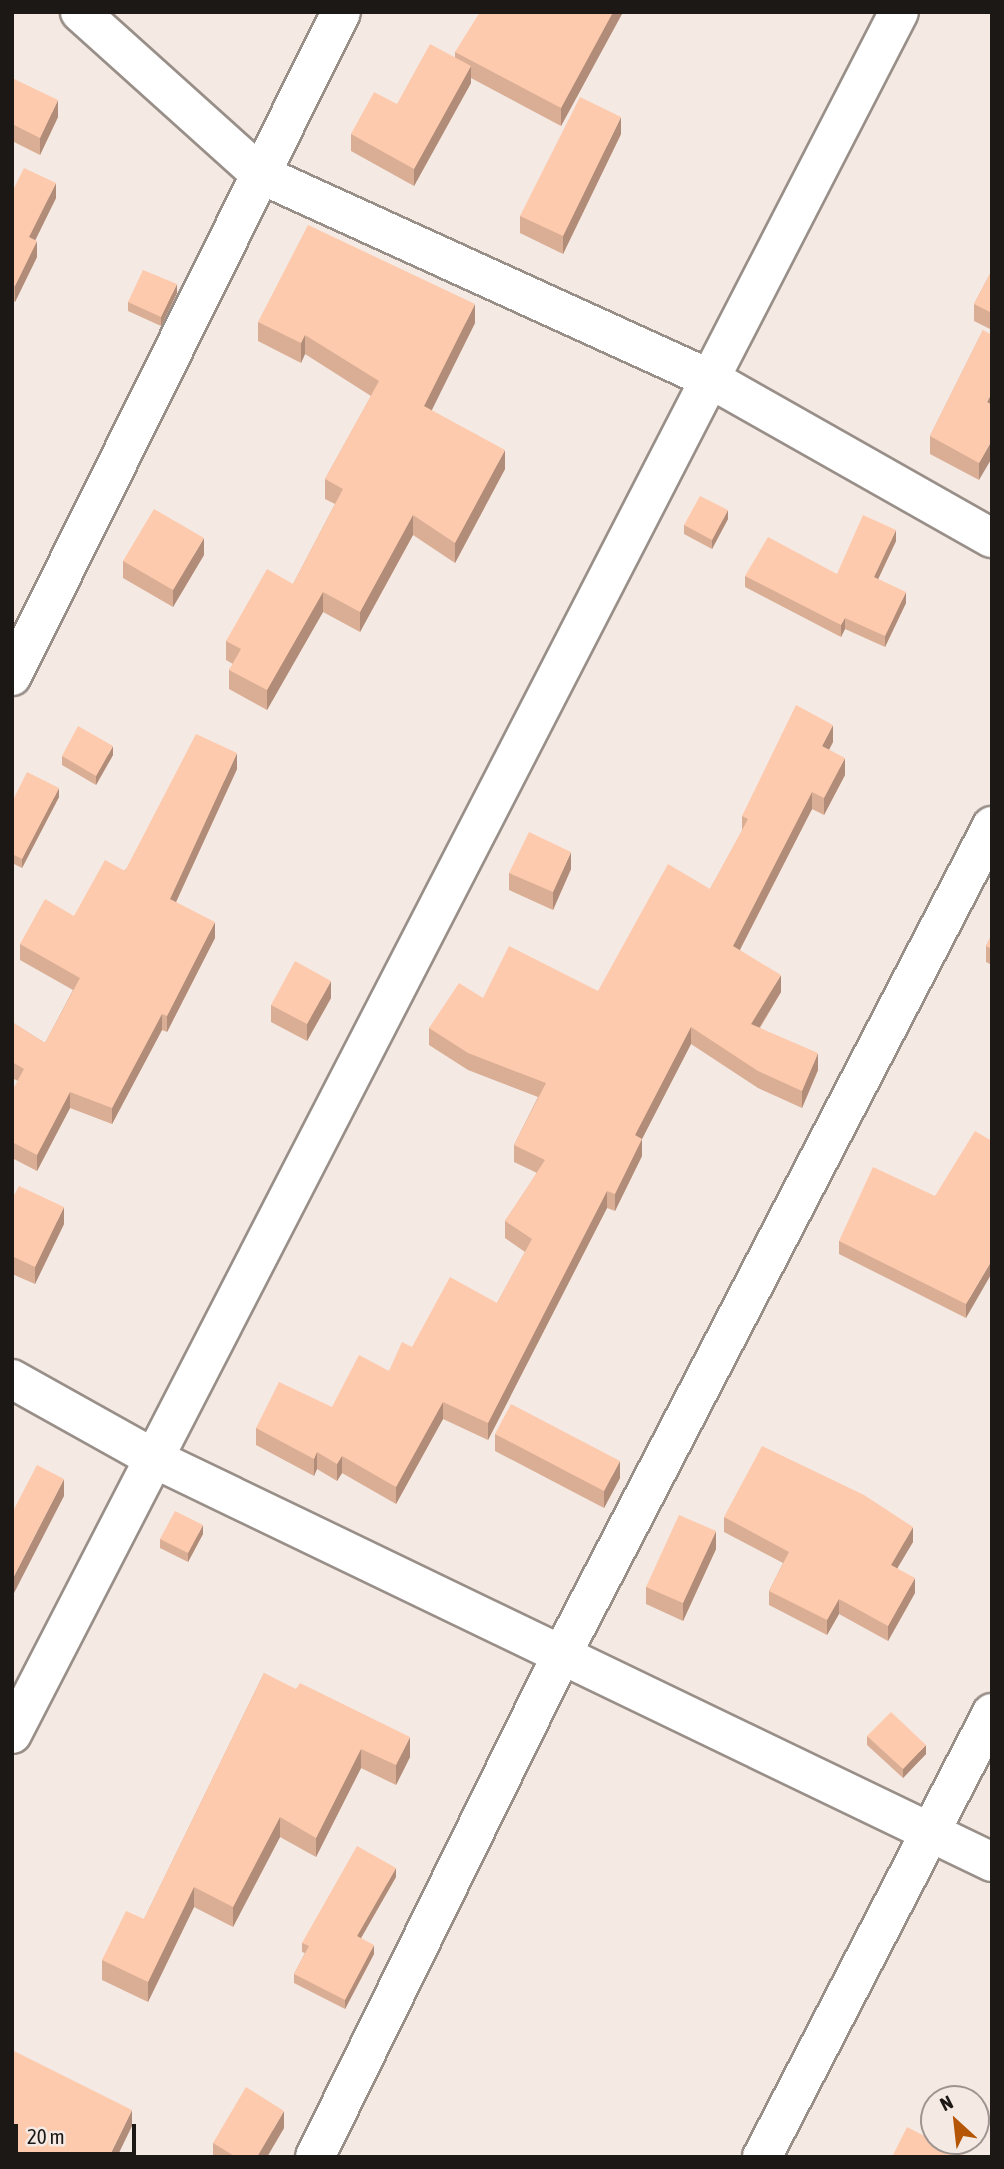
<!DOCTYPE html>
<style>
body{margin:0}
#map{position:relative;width:1004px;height:2169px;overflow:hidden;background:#f5e9e3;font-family:"Asap Condensed",sans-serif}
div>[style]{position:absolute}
.roads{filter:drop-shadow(2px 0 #998f89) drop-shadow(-2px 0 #998f89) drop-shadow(0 2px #998f89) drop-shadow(0 -2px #998f89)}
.street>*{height:38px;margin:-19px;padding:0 19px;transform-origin:19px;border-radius:19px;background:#fff}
.wall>*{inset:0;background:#daae95}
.shaded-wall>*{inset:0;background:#b18d79}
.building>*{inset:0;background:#fdcaad}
span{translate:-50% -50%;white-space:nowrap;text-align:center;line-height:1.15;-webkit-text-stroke:7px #f5e9e3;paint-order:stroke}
.frame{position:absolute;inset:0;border:14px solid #1c1816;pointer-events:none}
.north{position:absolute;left:920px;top:2085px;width:70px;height:70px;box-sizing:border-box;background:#f5e9e3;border:2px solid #9e9591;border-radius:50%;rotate:333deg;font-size:19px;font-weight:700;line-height:28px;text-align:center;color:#1c1816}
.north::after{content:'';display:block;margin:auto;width:24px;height:32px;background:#b55607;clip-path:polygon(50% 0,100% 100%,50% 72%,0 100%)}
.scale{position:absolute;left:14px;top:2124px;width:122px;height:32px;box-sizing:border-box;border:4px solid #1c1816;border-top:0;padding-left:9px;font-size:21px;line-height:24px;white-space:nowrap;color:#1c1816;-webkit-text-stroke:5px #f5e9e3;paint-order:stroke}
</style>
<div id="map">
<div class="roads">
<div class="street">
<div style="left:80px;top:12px;width:242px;rotate:42deg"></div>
<div style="left:260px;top:174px;width:499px;rotate:24.5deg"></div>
<div style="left:714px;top:381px;width:319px;rotate:29.5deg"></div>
<div style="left:12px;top:676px;width:741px;rotate:-63.64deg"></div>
<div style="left:12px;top:1379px;width:166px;rotate:29.2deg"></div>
<div style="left:157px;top:1460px;width:927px;rotate:25.71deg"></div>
<div style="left:12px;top:1734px;width:1937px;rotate:-62.75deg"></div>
<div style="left:315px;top:2157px;width:560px;rotate:-63.85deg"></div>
<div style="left:562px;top:1654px;width:933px;rotate:-62.56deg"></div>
<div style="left:762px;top:2157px;width:500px;rotate:-62.62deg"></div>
</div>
</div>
<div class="wall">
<div style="clip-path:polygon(623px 12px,561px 126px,471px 78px,471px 83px,414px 186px,351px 151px,351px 134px,397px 104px,455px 57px,455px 52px)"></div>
<div style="clip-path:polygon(12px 78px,58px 117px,40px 155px,12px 141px)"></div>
<div style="clip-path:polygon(621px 134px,563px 254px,520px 233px,520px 216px)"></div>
<div style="clip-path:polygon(12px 192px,56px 198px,35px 240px,37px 257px,15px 302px,12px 300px)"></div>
<div style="clip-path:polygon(992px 270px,992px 330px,974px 321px,974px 304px)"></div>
<div style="clip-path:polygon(177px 293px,161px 326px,128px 311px,128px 302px)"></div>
<div style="clip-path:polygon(258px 322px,475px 323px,431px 410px,505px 469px,455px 563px,413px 535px,360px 632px,323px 612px,267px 710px,229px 689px,229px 670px,233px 664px,226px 660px,226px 641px,293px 584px,335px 504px,325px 499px,325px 479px,371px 396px,305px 354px,301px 363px,258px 341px)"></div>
<div style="clip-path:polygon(983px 330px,979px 480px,930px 454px,930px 436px)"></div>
<div style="clip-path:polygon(728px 519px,712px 549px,684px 534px,684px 525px)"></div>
<div style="clip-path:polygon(896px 541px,878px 579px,906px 603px,885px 647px,845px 629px,841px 637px,745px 587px,745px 576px,837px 574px)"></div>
<div style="clip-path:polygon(204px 555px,173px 607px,123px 578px,123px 561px)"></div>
<div style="clip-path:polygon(833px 742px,829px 750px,845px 775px,824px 815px,812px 809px,740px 950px,781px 992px,760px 1028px,818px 1070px,802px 1108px,758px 1088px,691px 1044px,642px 1139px,642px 1156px,615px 1211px,607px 1208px,488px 1440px,443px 1419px,396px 1504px,342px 1473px,337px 1481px,317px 1469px,314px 1476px,256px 1445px,256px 1428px,332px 1407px,389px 1371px,412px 1347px,497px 1303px,525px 1252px,505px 1238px,505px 1221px,537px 1173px,514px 1162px,514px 1145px,538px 1097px,468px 1070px,429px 1045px,429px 1028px,483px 998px,598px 991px,710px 889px,742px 831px,742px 816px)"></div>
<div style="clip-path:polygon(113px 755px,96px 785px,62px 765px,62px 756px)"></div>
<div style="clip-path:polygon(237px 769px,176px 902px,215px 938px,167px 1032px,162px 1030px,112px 1124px,70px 1108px,37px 1171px,12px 1158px,12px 1091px,18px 1081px,12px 1078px,12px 1022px,45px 1043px,73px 990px,20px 960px,20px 944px,74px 916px)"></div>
<div style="clip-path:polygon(59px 797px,22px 868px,12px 863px,12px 802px)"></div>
<div style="clip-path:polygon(571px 869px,553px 910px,509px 890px,509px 873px)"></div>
<div style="clip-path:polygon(992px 934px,992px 965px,986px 962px,986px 946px)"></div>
<div style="clip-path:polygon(331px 998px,307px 1041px,271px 1022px,271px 1005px)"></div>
<div style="clip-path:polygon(992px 1141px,966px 1318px,839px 1254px,839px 1241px,935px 1196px)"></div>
<div style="clip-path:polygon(12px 1199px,64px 1224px,35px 1284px,12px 1274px)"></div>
<div style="clip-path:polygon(495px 1434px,620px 1478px,604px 1508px,495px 1451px)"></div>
<div style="clip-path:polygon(724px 1517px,913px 1542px,897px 1568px,915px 1593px,888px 1641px,839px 1614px,827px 1635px,769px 1605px,769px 1591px,783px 1563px,724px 1532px)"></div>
<div style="clip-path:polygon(203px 1534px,188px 1562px,160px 1548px,160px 1539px)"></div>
<div style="clip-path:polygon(716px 1549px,683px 1621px,646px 1604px,646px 1587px)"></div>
<div style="clip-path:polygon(264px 1673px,410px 1757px,396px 1785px,361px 1768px,316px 1857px,280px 1837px,233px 1927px,194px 1907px,148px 2002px,102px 1980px,102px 1960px,144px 1919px)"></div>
<div style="clip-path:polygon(867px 1736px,926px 1754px,903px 1778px,867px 1745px)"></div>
<div style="clip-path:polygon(396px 1877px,361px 1938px,374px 1954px,345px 2009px,294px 1983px,294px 1974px,305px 1953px,302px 1952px,302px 1943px)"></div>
<div style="clip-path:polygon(284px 2128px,267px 2157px,213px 2157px,213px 2143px)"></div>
</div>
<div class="shaded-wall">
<div style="clip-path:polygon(613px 12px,623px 12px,561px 126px,561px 108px)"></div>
<div style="clip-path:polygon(471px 66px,471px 83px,414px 186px,414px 169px)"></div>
<div style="clip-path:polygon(58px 100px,58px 117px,40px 155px,40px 138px)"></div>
<div style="clip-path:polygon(621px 117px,621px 134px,563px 254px,563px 236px)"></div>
<div style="clip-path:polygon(56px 183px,56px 198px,29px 253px,29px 237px)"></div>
<div style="clip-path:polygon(37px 241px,37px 257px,15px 302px,15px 286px)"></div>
<div style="clip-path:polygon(177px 284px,177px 293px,161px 326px,161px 317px)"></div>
<div style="clip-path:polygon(475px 304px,475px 323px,424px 426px,424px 406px)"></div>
<div style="clip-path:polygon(305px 335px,305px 354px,301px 363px,301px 343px)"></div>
<div style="clip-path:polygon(992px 392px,992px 409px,987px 402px)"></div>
<div style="clip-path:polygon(992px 440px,992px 458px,979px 480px,979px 463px)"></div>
<div style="clip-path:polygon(505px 450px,505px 469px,455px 563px,455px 543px)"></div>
<div style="clip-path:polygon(728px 510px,728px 519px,712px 549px,712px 540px)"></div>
<div style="clip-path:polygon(413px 515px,413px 535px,360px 632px,360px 612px)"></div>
<div style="clip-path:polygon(896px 530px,896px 541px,874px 588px,874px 577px)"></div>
<div style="clip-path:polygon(204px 538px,204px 555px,173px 607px,173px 590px)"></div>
<div style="clip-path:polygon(323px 592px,323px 612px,267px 710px,267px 690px)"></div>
<div style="clip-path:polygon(906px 592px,906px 603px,885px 647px,885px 636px)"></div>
<div style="clip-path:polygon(845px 618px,845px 629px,841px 637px,841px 625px)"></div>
<div style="clip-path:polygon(833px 725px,833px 742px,822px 763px,822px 746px)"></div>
<div style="clip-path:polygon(113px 746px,113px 755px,96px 785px,96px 776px)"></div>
<div style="clip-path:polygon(237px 753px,237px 769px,170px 915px,170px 899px)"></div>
<div style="clip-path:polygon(845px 758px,845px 775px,824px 815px,824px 798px)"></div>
<div style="clip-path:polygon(59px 788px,59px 797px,22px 868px,22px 859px)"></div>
<div style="clip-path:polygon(812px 792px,812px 809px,733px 963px,733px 946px)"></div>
<div style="clip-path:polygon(571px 852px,571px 869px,553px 910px,553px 892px)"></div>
<div style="clip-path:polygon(215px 922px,215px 938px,167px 1032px,167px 1016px)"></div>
<div style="clip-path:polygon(781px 975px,781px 992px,751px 1041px,751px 1024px)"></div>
<div style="clip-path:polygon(331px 981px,331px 998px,307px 1041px,307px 1024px)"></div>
<div style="clip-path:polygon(162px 1014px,162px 1030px,112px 1124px,112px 1108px)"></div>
<div style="clip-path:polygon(691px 1027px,691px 1044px,642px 1139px,642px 1156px,615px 1211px,615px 1194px,635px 1135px)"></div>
<div style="clip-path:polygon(818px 1053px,818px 1070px,802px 1108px,802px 1091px)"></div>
<div style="clip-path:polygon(70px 1092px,70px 1108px,37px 1171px,37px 1155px)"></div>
<div style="clip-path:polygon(607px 1191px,607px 1208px,488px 1440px,488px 1423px)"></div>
<div style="clip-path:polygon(64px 1207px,64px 1224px,35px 1284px,35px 1267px)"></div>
<div style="clip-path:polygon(992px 1260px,992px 1273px,966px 1318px,966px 1304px)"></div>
<div style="clip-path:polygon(443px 1402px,443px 1419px,396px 1504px,396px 1487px)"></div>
<div style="clip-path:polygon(317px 1452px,317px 1469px,314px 1476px,314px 1459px)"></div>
<div style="clip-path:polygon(342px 1456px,342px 1473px,337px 1481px,337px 1464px)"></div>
<div style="clip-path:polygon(620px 1461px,620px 1478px,604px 1508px,604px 1491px)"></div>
<div style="clip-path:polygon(64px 1479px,64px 1496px,13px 1595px,13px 1578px)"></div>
<div style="clip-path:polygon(203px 1525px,203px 1534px,188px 1562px,188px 1553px)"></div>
<div style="clip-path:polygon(913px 1527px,913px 1542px,891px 1579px,891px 1565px)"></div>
<div style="clip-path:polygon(716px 1531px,716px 1549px,683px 1621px,683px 1603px)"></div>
<div style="clip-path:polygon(915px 1578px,915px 1593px,888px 1641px,888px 1626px)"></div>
<div style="clip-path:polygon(839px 1599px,839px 1614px,827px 1635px,827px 1620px)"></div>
<div style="clip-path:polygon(410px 1737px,410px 1757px,396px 1785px,396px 1765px)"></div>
<div style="clip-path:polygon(926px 1745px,926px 1754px,903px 1778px,903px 1769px)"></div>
<div style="clip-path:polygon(361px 1749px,361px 1768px,316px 1857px,316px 1838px)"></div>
<div style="clip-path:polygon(280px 1817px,280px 1837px,233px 1927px,233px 1907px)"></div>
<div style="clip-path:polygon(396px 1868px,396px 1877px,357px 1945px,357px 1936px)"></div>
<div style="clip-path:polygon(194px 1887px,194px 1907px,148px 2002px,148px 1982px)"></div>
<div style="clip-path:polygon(374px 1945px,374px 1954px,345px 2009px,345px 2000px)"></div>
<div style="clip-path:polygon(132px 2110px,132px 2126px,117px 2157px,109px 2157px)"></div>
<div style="clip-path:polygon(284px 2111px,284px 2128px,267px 2157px,257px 2157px)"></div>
</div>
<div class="building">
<div style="clip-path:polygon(480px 12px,613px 12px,561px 108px,455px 52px)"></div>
<div style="clip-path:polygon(430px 44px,471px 66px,414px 169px,351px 134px,374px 92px,397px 104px)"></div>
<div style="clip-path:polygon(12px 78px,58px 100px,40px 138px,12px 124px)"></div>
<div style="clip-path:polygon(580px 97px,621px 117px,563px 236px,520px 216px)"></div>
<div style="clip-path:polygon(24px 168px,56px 183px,29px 237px,37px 241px,15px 286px,12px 285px,12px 192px)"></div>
<div style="clip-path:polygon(308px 225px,475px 304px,424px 406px,505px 450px,455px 543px,413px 515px,360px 612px,323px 592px,267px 690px,229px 670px,241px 649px,226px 641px,267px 569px,293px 584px,343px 489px,325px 479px,379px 381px,305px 335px,301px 343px,258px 322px)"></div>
<div style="clip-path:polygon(143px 270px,177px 284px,161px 317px,128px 302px)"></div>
<div style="clip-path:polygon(992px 270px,992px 313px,974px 304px)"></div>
<div style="clip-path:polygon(983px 330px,992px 335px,992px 392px,987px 402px,992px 405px,992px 440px,979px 463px,930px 436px)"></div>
<div style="clip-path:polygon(700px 496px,728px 510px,712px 540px,684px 525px)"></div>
<div style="clip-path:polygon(154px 509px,204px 538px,173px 590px,123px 561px)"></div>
<div style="clip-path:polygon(863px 515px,896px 530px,874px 577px,906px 592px,885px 636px,845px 618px,841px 625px,745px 576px,768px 537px,837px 574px)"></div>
<div style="clip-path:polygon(796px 705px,833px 725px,822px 746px,845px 758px,824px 798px,812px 792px,733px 946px,781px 975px,751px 1024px,818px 1053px,802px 1091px,758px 1071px,691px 1027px,635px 1135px,642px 1139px,615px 1194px,607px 1191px,488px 1423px,443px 1402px,396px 1487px,342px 1456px,337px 1464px,317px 1452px,314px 1459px,256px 1428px,279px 1382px,332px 1407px,359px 1355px,389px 1371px,402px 1342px,412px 1347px,450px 1277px,497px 1303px,532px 1239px,505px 1221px,545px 1160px,514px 1145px,546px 1083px,468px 1053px,429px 1028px,459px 983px,483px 998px,509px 946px,598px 991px,668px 864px,710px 889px,748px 819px,742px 816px)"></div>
<div style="clip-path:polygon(78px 726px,113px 746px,96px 776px,62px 756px)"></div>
<div style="clip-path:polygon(196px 734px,237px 753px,170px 899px,215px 922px,167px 1016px,162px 1014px,112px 1108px,70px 1092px,37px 1155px,12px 1142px,12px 1091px,24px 1069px,12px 1062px,12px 1022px,45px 1043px,80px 978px,20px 944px,45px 899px,74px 916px,105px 860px,125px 871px)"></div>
<div style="clip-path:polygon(27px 772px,59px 788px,22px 859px,12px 854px,12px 802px)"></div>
<div style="clip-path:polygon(529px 832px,571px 852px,553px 892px,509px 873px)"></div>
<div style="clip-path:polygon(992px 934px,992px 949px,986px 946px)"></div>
<div style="clip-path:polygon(295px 961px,331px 981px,307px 1024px,271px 1005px)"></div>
<div style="clip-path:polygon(975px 1131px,992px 1141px,992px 1260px,966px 1304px,839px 1241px,873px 1167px,935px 1196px)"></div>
<div style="clip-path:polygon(19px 1186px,64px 1207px,35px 1267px,12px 1256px,12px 1199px)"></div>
<div style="clip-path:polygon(511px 1404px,620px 1461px,604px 1491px,495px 1434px)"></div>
<div style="clip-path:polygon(762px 1446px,864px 1495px,913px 1527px,891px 1565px,915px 1578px,888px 1626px,839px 1599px,827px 1620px,769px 1591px,789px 1552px,724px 1517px)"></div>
<div style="clip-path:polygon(37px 1465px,64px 1479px,13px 1578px,12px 1513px)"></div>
<div style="clip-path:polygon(175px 1511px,203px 1525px,188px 1553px,160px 1539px)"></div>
<div style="clip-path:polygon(679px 1515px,716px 1531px,683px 1603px,646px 1587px)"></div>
<div style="clip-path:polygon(264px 1673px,296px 1689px,300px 1683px,410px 1737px,396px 1765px,361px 1749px,316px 1838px,280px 1817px,233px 1907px,194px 1887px,148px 1982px,102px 1960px,126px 1911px,144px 1919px)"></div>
<div style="clip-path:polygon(891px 1712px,926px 1745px,903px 1769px,867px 1736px)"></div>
<div style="clip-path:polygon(357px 1846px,396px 1868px,357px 1936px,374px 1945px,345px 2000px,294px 1974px,309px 1946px,302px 1943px)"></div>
<div style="clip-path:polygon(12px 2050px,132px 2110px,109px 2157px,12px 2157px)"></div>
<div style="clip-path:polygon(246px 2087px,284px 2111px,257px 2157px,236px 2157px,213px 2143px)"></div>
<div style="clip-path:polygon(907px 2127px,934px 2141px,969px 2157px,892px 2157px)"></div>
</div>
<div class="frame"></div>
<div class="north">N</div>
<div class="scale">20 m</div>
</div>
